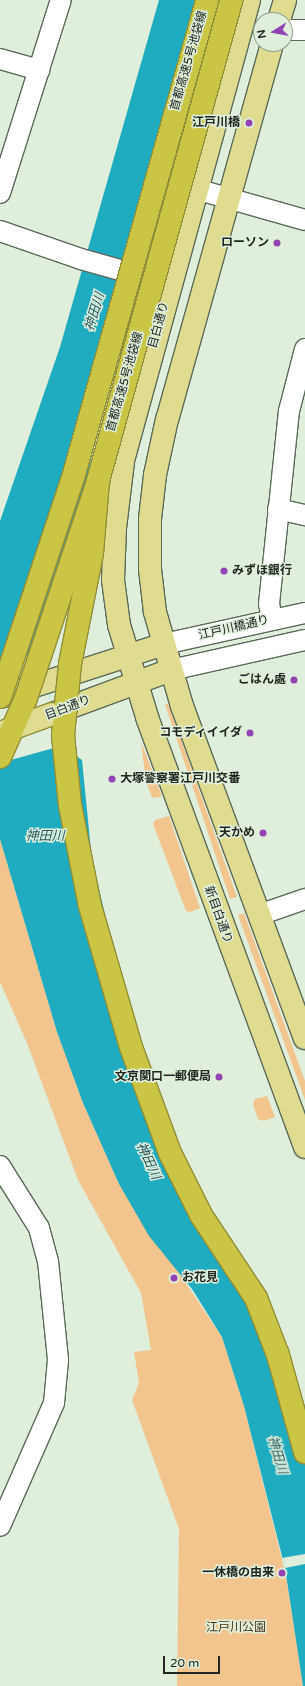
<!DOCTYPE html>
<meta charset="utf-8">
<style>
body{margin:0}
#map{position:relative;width:305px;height:1686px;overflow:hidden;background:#dfefdc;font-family:"Varela Round","Noto Sans JP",sans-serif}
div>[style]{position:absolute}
.green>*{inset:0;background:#f2c58e}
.water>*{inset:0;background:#1fabc0}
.pier>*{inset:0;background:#dfefdc}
.roads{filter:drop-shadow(1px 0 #5b6a59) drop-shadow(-1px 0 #5b6a59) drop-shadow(0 1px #5b6a59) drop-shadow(0 -1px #5b6a59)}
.minor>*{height:20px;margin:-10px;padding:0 10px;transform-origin:10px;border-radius:10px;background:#fff}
.major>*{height:22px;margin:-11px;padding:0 11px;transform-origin:11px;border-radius:11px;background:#e0dc8f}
.bridges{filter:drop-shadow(1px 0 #908e38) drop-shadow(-1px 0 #908e38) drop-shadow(0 1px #908e38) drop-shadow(0 -1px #908e38)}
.major-bridge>*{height:22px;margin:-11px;padding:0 11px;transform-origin:11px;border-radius:11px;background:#e0dc8f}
.highway-bridge>*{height:22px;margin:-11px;padding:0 11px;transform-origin:11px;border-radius:11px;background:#cbc545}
.dots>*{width:11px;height:11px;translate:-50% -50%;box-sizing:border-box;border:2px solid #dfefdc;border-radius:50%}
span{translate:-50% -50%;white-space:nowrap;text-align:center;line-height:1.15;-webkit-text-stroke:3px #dfefdc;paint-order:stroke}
.street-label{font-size:12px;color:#212720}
.poi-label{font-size:12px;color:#212720;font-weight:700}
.right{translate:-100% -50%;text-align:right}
.left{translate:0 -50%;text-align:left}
.park-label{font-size:12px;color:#4d3516}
.water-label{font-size:13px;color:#265a63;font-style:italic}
.north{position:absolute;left:253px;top:12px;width:40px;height:40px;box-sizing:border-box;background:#dfefdc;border:1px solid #939f91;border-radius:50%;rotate:259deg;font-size:11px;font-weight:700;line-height:16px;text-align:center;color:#212720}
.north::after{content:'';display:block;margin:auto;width:14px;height:18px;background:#9342b2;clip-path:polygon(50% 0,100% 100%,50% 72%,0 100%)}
.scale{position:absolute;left:163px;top:1656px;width:57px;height:18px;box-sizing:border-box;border:2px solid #212720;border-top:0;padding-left:5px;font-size:12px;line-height:14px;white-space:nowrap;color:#212720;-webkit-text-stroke:3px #dfefdc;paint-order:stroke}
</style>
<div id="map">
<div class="green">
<div style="clip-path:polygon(165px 704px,168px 704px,188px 759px,237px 897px,230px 899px)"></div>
<div style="clip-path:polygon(141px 742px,162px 796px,154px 798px,152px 797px,146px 782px)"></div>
<div style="clip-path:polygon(169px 816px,200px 908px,191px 912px,186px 911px,153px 824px,155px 820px)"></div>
<div style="clip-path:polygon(0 839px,57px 1032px,83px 1103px,119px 1184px,222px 1337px,244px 1406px,286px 1576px,303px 1686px,177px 1686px,179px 1529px,132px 1400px,139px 1383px,134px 1352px,151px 1350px,141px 1293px,78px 1180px,27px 1043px,0 982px)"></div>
<div style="clip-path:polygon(244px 913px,305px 1081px,305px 1100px,238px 915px)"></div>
<div style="clip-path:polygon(267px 1096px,275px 1117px,264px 1121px,258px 1119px,253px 1104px,255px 1099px)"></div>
</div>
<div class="water">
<div style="clip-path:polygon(159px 0,215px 0,95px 441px,80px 510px,58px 585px,47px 670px,54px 741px,82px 760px,92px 860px,129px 1013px,162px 1116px,305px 1416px,305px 1686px,303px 1686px,285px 1568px,244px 1406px,222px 1337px,192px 1289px,149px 1236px,119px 1184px,83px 1103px,57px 1032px,0 839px,0 521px,60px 347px)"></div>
</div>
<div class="pier">
<div style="clip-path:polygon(50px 649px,47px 670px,54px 741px,61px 746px,0 763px,0 664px)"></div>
<div style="clip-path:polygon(305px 1554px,305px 1564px,285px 1568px,282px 1558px)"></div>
</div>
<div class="roads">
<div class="minor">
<div style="left:285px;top:30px;width:20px"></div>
<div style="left:0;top:59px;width:41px;rotate:15.8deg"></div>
<div style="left:196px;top:189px;width:113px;rotate:15.9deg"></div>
<div style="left:0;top:193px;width:202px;rotate:-72.5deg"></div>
<div style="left:0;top:231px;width:86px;rotate:19.1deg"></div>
<div style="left:81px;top:259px;width:92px;rotate:15.7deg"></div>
<div style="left:278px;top:509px;width:28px;rotate:13deg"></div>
<div style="left:272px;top:619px;width:15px;rotate:-101deg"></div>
<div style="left:269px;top:604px;width:194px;rotate:-84.1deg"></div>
<div style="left:289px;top:411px;width:64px;rotate:-75.5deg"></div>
<div style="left:164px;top:644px;width:144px;rotate:-12.4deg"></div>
<div style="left:171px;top:670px;width:137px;rotate:-12.6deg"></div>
<div style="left:259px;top:915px;width:49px;rotate:-19.2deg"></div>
<div style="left:0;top:1166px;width:73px;rotate:57.8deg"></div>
<div style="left:39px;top:1228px;width:34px;rotate:75deg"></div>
<div style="left:48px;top:1261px;width:100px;rotate:84.2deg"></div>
<div style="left:58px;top:1360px;width:43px;rotate:95.3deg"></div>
<div style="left:54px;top:1403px;width:134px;rotate:113.7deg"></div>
</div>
<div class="major">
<div style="left:249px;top:0;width:479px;rotate:105.3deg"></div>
<div style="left:123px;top:462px;width:66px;rotate:96.9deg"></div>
<div style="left:115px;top:528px;width:52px;rotate:92.2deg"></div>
<div style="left:113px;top:580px;width:45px;rotate:82.4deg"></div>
<div style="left:119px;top:625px;width:99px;rotate:73deg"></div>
<div style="left:148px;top:720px;width:455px;rotate:69.8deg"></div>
<div style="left:279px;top:20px;width:21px;rotate:-73deg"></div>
<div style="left:272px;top:44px;width:389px;rotate:105.6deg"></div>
<div style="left:167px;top:419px;width:57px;rotate:102.1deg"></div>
<div style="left:155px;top:475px;width:44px;rotate:96.5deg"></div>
<div style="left:150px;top:519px;width:50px;rotate:90deg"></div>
<div style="left:150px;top:569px;width:43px;rotate:83.4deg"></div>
<div style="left:155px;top:612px;width:98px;rotate:74deg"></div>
<div style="left:182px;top:706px;width:354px;rotate:69.7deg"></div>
<div style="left:0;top:697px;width:172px;rotate:-17.9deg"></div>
<div style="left:52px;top:714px;width:127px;rotate:-20.3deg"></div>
</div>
</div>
<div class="bridges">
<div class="major-bridge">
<div style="left:0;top:733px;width:55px;rotate:-20.1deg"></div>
</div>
<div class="highway-bridge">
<div style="left:98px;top:481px;width:72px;rotate:94.8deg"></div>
<div style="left:92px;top:553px;width:113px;rotate:101.2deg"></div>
<div style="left:70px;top:664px;width:71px;rotate:95.6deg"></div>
<div style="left:63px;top:735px;width:70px;rotate:84.3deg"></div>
<div style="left:70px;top:805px;width:103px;rotate:78.8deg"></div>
<div style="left:90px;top:906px;width:147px;rotate:73.8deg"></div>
<div style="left:131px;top:1047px;width:113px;rotate:69.8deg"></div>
<div style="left:170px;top:1153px;width:69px;rotate:63.4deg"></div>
<div style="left:201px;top:1215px;width:100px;rotate:56.5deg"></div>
<div style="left:256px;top:1298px;width:61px;rotate:68.9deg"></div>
<div style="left:278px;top:1355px;width:101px;rotate:74.4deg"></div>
<div style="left:0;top:697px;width:235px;rotate:-71.6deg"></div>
<div style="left:74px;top:474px;width:492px;rotate:-74.3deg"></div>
<div style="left:0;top:757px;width:64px;rotate:-66.2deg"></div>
<div style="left:26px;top:698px;width:229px;rotate:-71.6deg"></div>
<div style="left:98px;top:481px;width:499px;rotate:-74.5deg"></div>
</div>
</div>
<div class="dots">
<div style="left:249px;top:123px;background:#9342b2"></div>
<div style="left:277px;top:243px;background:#9342b2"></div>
<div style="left:224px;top:571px;background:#9342b2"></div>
<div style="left:294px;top:680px;background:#9342b2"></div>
<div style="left:250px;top:733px;background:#9342b2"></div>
<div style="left:112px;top:779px;background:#9342b2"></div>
<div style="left:263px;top:833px;background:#9342b2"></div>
<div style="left:219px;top:1077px;background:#9342b2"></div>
<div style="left:174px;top:1278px;background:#9342b2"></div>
<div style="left:282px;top:1573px;background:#9342b2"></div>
</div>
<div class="street-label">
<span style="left:189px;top:61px;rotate:-74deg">首都高速5号池袋線</span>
<span style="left:159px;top:325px;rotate:-75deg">目白通り</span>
<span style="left:125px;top:382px;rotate:-74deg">首都高速5号池袋線</span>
<span style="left:234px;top:628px;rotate:-13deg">江戸川橋通り</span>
<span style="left:68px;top:708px;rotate:-21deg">目白通り</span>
<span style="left:218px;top:915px;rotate:70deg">新目白通り</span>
</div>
<div class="poi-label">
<span class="right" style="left:240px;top:123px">江戸川橋</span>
<span class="right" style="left:269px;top:243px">ローソン</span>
<span class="left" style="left:232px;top:571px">みずほ銀行</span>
<span class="right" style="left:286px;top:680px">ごはん處</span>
<span class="right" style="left:242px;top:733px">コモディイイダ</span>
<span class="left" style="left:120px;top:779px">大塚警察署江戸川交番</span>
<span class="right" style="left:255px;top:833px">天かめ</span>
<span class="right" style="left:211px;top:1077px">文京関口一郵便局</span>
<span class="left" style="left:182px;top:1278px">お花見</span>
<span class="right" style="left:274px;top:1573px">一休橋の由来</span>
</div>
<div class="park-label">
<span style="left:236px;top:1628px">江戸川公園</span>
</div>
<div class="water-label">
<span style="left:95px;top:312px;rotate:-73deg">神田川</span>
<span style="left:45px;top:836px">神田川</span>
<span style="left:148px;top:1161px;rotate:65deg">神田川</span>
<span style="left:277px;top:1455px;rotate:74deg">神田川</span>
</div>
<div class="north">N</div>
<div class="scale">20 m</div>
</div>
